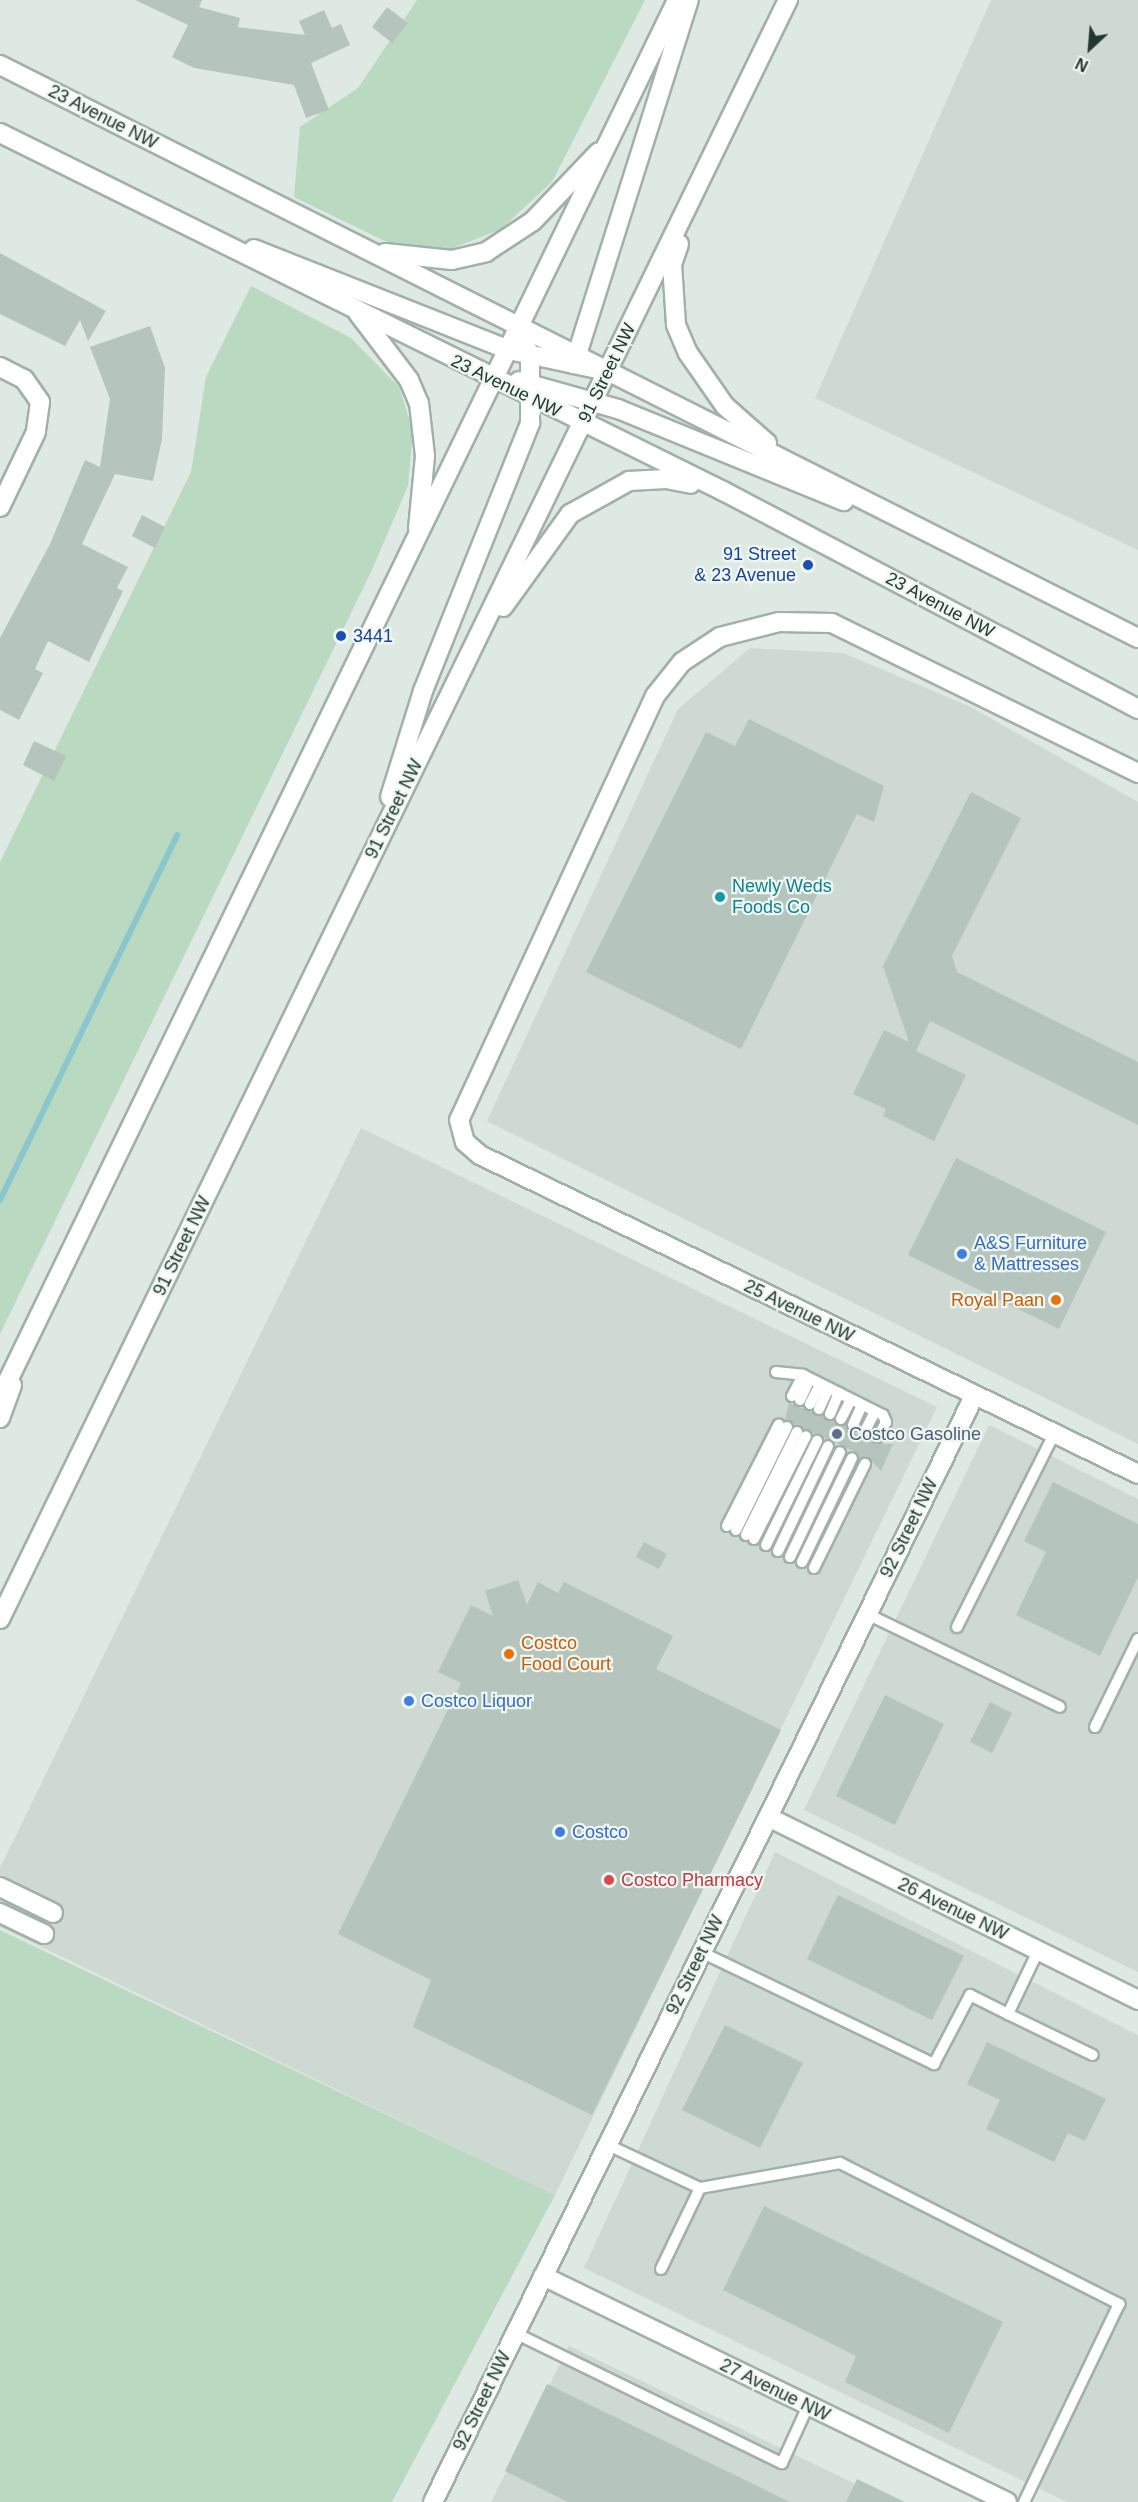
<!DOCTYPE html>
<style>
body{margin:0}
#map{position:relative;width:1138px;height:2502px;overflow:hidden;background:#dfe9e4;font-family:Arial,sans-serif}
div>[style]{position:absolute}
.built>*{inset:0;background:#ced9d3}
.green>*{inset:0;background:#b9d9c0}
.stream>*{height:6px;margin:-3px;padding:0 3px;transform-origin:3px;border-radius:3px;background:#8ac6cc}
.building>*{inset:0;background:#b5c4bd}
.roads{filter:drop-shadow(2px 0 #a2b0aa) drop-shadow(-2px 0 #a2b0aa) drop-shadow(0 2px #a2b0aa) drop-shadow(0 -2px #a2b0aa)}
.service>*{height:10px;margin:-5px;padding:0 5px;transform-origin:5px;border-radius:5px;background:#fff}
.minor>*{height:18px;margin:-9px;padding:0 9px;transform-origin:9px;border-radius:9px;background:#fff}
.secondary>*{height:18px;margin:-9px;padding:0 9px;transform-origin:9px;border-radius:9px;background:#fff}
.dots>*{width:16px;height:16px;translate:-50% -50%;box-sizing:border-box;border:3px solid #eff6f2;border-radius:50%}
span{translate:-50% -50%;white-space:nowrap;text-align:center;line-height:1.15;-webkit-text-stroke:4.5px #eff6f2;paint-order:stroke}
.street-label{font-size:18px;color:#213830}
.transit-label{font-size:18px;color:#164399}
.right{translate:-100% -50%;text-align:right}
.left{translate:0 -50%;text-align:left}
.culture-label{font-size:18px;color:#0d838f}
.shop-label{font-size:18px;color:#366cbe}
.food-label{font-size:18px;color:#c56008}
.service-label{font-size:18px;color:#4e5e75}
.health-label{font-size:18px;color:#be3a42}
.north{position:absolute;left:1060px;top:18px;width:60px;height:60px;-webkit-text-stroke:4px #eff6f2;paint-order:stroke;rotate:206deg;font-size:16px;font-weight:700;line-height:24px;text-align:center;color:#213830}
.north::after{content:'';display:block;margin:auto;width:21px;height:27px;background:#213830;clip-path:polygon(50% 0,100% 100%,50% 72%,0 100%)}
</style>
<div id="map">
<div class="built">
<div style="clip-path:polygon(991px 0,1138px 0,1138px 550px,815px 398px)"></div>
<div style="clip-path:polygon(750px 648px,843px 653px,971px 707px,1138px 802px,1138px 1444px,487px 1121px,678px 709px)"></div>
<div style="clip-path:polygon(361px 1128px,937px 1407px,555px 2195px,0 1927px,0 1868px)"></div>
<div style="clip-path:polygon(989px 1425px,1138px 1499px,1138px 1972px,804px 1810px)"></div>
<div style="clip-path:polygon(775px 1852px,1138px 2035px,1138px 2502px,1067px 2502px,584px 2268px)"></div>
<div style="clip-path:polygon(569px 2346px,893px 2502px,491px 2502px)"></div>
</div>
<div class="green">
<div style="clip-path:polygon(417px 0,645px 0,552px 182px,501px 229px,451px 249px,395px 246px,294px 197px,300px 127px,358px 88px)"></div>
<div style="clip-path:polygon(251px 286px,351px 338px,399px 387px,413px 431px,408px 486px,371px 572px,0 1334px,0 862px,191px 472px,206px 377px)"></div>
<div style="clip-path:polygon(0 1930px,555px 2195px,392px 2502px,0 2502px)"></div>
</div>
<div class="stream">
<div style="left:0;top:1200px;width:406px;rotate:-64.1deg"></div>
</div>
<div class="building">
<div style="clip-path:polygon(135px 0,202px 0,199px 7px,240px 18px,238px 27px,305px 35px,299px 21px,324px 10px,332px 28px,341px 24px,350px 45px,311px 63px,329px 110px,306px 118px,294px 85px,194px 68px,172px 57px,188px 25px)"></div>
<div style="clip-path:polygon(387px 7px,408px 23px,392px 43px,372px 27px)"></div>
<div style="clip-path:polygon(0 253px,106px 311px,88px 341px,80px 320px,65px 346px,0 314px)"></div>
<div style="clip-path:polygon(150px 326px,165px 368px,162px 439px,153px 481px,115px 474px,82px 544px,128px 567px,117px 588px,123px 591px,89px 662px,48px 641px,35px 669px,43px 673px,19px 720px,0 710px,0 638px,50px 544px,85px 460px,100px 467px,110px 399px,90px 347px)"></div>
<div style="clip-path:polygon(142px 515px,165px 527px,155px 548px,132px 536px)"></div>
<div style="clip-path:polygon(749px 719px,884px 786px,874px 822px,857px 814px,741px 1049px,586px 972px,706px 732px,735px 746px)"></div>
<div style="clip-path:polygon(34px 741px,66px 756px,54px 781px,23px 765px)"></div>
<div style="clip-path:polygon(971px 792px,1021px 818px,952px 956px,957px 972px,1138px 1062px,1138px 1125px,930px 1021px,916px 1051px,966px 1075px,934px 1141px,883px 1116px,886px 1109px,853px 1094px,884px 1030px,909px 1042px,883px 966px)"></div>
<div style="clip-path:polygon(956px 1158px,1106px 1232px,1059px 1329px,908px 1255px)"></div>
<div style="clip-path:polygon(789px 1403px,846px 1425px,862px 1438px,871px 1435px,875px 1444px,893px 1444px,881px 1471px,869px 1458px,859px 1460px,856px 1452px,785px 1420px)"></div>
<div style="clip-path:polygon(1053px 1482px,1138px 1524px,1138px 1577px,1100px 1656px,1016px 1615px,1046px 1552px,1024px 1541px)"></div>
<div style="clip-path:polygon(644px 1542px,667px 1554px,659px 1569px,636px 1557px)"></div>
<div style="clip-path:polygon(518px 1580px,527px 1605px,538px 1582px,558px 1593px,564px 1582px,673px 1636px,656px 1669px,781px 1730px,592px 2115px,413px 2027px,431px 1980px,338px 1934px,461px 1683px,438px 1672px,471px 1605px,493px 1616px,485px 1591px)"></div>
<div style="clip-path:polygon(885px 1695px,944px 1724px,895px 1825px,836px 1796px)"></div>
<div style="clip-path:polygon(990px 1702px,1012px 1713px,992px 1753px,970px 1742px)"></div>
<div style="clip-path:polygon(838px 1895px,964px 1956px,932px 2020px,807px 1959px)"></div>
<div style="clip-path:polygon(725px 2025px,803px 2063px,760px 2148px,682px 2110px)"></div>
<div style="clip-path:polygon(987px 2042px,1106px 2099px,1085px 2141px,1068px 2133px,1054px 2162px,986px 2129px,1000px 2100px,967px 2084px)"></div>
<div style="clip-path:polygon(764px 2206px,1003px 2322px,949px 2433px,845px 2382px,856px 2356px,723px 2290px)"></div>
<div style="clip-path:polygon(547px 2384px,790px 2502px,568px 2502px,505px 2471px)"></div>
<div style="clip-path:polygon(857px 2479px,905px 2502px,846px 2502px)"></div>
</div>
<div class="roads">
<div class="service">
<div style="left:776px;top:1372px;width:27px;rotate:6deg"></div>
<div style="left:803px;top:1375px;width:89px;rotate:26.6deg"></div>
<div style="left:883px;top:1415px;width:8px;rotate:67deg"></div>
<div style="left:886px;top:1422px;width:17px;rotate:118deg"></div>
<div style="left:792px;top:1396px;width:24px;rotate:-62deg"></div>
<div style="left:800px;top:1400px;width:23px;rotate:-65deg"></div>
<div style="left:810px;top:1404px;width:22px;rotate:-63deg"></div>
<div style="left:819px;top:1409px;width:23px;rotate:-65deg"></div>
<div style="left:830px;top:1414px;width:23px;rotate:-67deg"></div>
<div style="left:841px;top:1419px;width:22px;rotate:-63deg"></div>
<div style="left:853px;top:1425px;width:22px;rotate:-66deg"></div>
<div style="left:865px;top:1431px;width:22px;rotate:-63deg"></div>
<div style="left:727px;top:1526px;width:114px;rotate:-63deg"></div>
<div style="left:736px;top:1530px;width:115px;rotate:-63.7deg"></div>
<div style="left:746px;top:1535px;width:115px;rotate:-63.7deg"></div>
<div style="left:754px;top:1539px;width:115px;rotate:-63.2deg"></div>
<div style="left:766px;top:1545px;width:116px;rotate:-63.9deg"></div>
<div style="left:778px;top:1551px;width:116px;rotate:-64.5deg"></div>
<div style="left:790px;top:1557px;width:116px;rotate:-64.5deg"></div>
<div style="left:802px;top:1562px;width:115px;rotate:-64.3deg"></div>
<div style="left:814px;top:1568px;width:116px;rotate:-63.9deg"></div>
<div style="left:867px;top:1614px;width:214px;rotate:25.7deg"></div>
<div style="left:957px;top:1627px;width:216px;rotate:-63.3deg"></div>
<div style="left:1095px;top:1727px;width:98px;rotate:-64deg"></div>
<div style="left:1038px;top:1951px;width:70px;rotate:115.5deg"></div>
<div style="left:1008px;top:2014px;width:94px;rotate:25.8deg"></div>
<div style="left:701px;top:1952px;width:259px;rotate:25.7deg"></div>
<div style="left:934px;top:2064px;width:78px;rotate:-62.4deg"></div>
<div style="left:970px;top:1995px;width:42px;rotate:26.6deg"></div>
<div style="left:608px;top:2145px;width:102px;rotate:25.1deg"></div>
<div style="left:661px;top:2269px;width:90px;rotate:-64.3deg"></div>
<div style="left:700px;top:2188px;width:142px;rotate:-10.1deg"></div>
<div style="left:840px;top:2163px;width:313px;rotate:26.8deg"></div>
<div style="left:1119px;top:2304px;width:220px;rotate:115.6deg"></div>
<div style="left:515px;top:2333px;width:297px;rotate:26deg"></div>
<div style="left:782px;top:2463px;width:63px;rotate:-65.5deg"></div>
</div>
<div class="minor">
<div style="left:0;top:367px;width:27px;rotate:27deg"></div>
<div style="left:24px;top:379px;width:28px;rotate:55deg"></div>
<div style="left:40px;top:402px;width:30px;rotate:98deg"></div>
<div style="left:36px;top:432px;width:83px;rotate:115.6deg"></div>
<div style="left:1138px;top:773px;width:341px;rotate:-153.9deg"></div>
<div style="left:832px;top:623px;width:53px;rotate:-178.9deg"></div>
<div style="left:779px;top:622px;width:61px;rotate:165.7deg"></div>
<div style="left:720px;top:637px;width:45px;rotate:146.7deg"></div>
<div style="left:682px;top:662px;width:43px;rotate:128.5deg"></div>
<div style="left:655px;top:696px;width:467px;rotate:114.8deg"></div>
<div style="left:459px;top:1120px;width:23px;rotate:75deg"></div>
<div style="left:465px;top:1142px;width:20px;rotate:41deg"></div>
<div style="left:480px;top:1155px;width:731px;rotate:25.86deg"></div>
<div style="left:768px;top:1817px;width:413px;rotate:26.3deg"></div>
<div style="left:0;top:1887px;width:59px;rotate:26.1deg"></div>
<div style="left:0;top:1913px;width:49px;rotate:25.5deg"></div>
<div style="left:543px;top:2276px;width:516px;rotate:25.97deg"></div>
<div style="left:433px;top:2502px;width:1231px;rotate:-63.93deg"></div>
</div>
<div class="secondary">
<div style="left:0;top:65px;width:1274px;rotate:26.73deg"></div>
<div style="left:0;top:133px;width:807px;rotate:26.34deg"></div>
<div style="left:723px;top:491px;width:469px;rotate:27.7deg"></div>
<div style="left:679px;top:244px;width:21px;rotate:109deg"></div>
<div style="left:672px;top:264px;width:61px;rotate:86.2deg"></div>
<div style="left:676px;top:325px;width:30px;rotate:67deg"></div>
<div style="left:688px;top:353px;width:65px;rotate:55.1deg"></div>
<div style="left:725px;top:406px;width:56px;rotate:41.4deg"></div>
<div style="left:254px;top:249px;width:274px;rotate:21.6deg"></div>
<div style="left:509px;top:350px;width:90px;rotate:12.2deg"></div>
<div style="left:385px;top:253px;width:67px;rotate:6deg"></div>
<div style="left:452px;top:260px;width:35px;rotate:-13deg"></div>
<div style="left:486px;top:252px;width:56px;rotate:-33.4deg"></div>
<div style="left:533px;top:221px;width:95px;rotate:-46.3deg"></div>
<div style="left:358px;top:313px;width:84px;rotate:52.7deg"></div>
<div style="left:409px;top:380px;width:25px;rotate:67deg"></div>
<div style="left:419px;top:403px;width:53px;rotate:83.5deg"></div>
<div style="left:425px;top:456px;width:73px;rotate:95.5deg"></div>
<div style="left:574px;top:364px;width:382px;rotate:-72.5deg"></div>
<div style="left:519px;top:381px;width:103px;rotate:15.8deg"></div>
<div style="left:618px;top:409px;width:244px;rotate:22.2deg"></div>
<div style="left:503px;top:607px;width:115px;rotate:-54.2deg"></div>
<div style="left:570px;top:514px;width:68px;rotate:-29.2deg"></div>
<div style="left:629px;top:481px;width:37px;rotate:-3deg"></div>
<div style="left:666px;top:479px;width:25px;rotate:11deg"></div>
<div style="left:390px;top:797px;width:111px;rotate:-72.7deg"></div>
<div style="left:423px;top:691px;width:289px;rotate:-68.2deg"></div>
<div style="left:530px;top:423px;width:65px;rotate:-90deg"></div>
<div style="left:530px;top:358px;width:32px;rotate:-108deg"></div>
<div style="left:0;top:1397px;width:1552px;rotate:-64.14deg"></div>
<div style="left:0;top:1418px;width:35px;rotate:-70deg"></div>
<div style="left:0;top:1619px;width:1801px;rotate:-64.05deg"></div>
</div>
</div>
<div class="dots">
<div style="left:808px;top:565px;background:#1a4fb4"></div>
<div style="left:341px;top:636px;background:#1a4fb4"></div>
<div style="left:720px;top:897px;background:#0f9aa8"></div>
<div style="left:962px;top:1254px;background:#3f7fe0"></div>
<div style="left:1056px;top:1300px;background:#e8710a"></div>
<div style="left:837px;top:1434px;background:#5c6f8a"></div>
<div style="left:509px;top:1654px;background:#e8710a"></div>
<div style="left:409px;top:1701px;background:#3f7fe0"></div>
<div style="left:560px;top:1832px;background:#3f7fe0"></div>
<div style="left:609px;top:1880px;background:#e0444e"></div>
</div>
<div class="street-label">
<span style="left:103px;top:117px;rotate:27deg">23 Avenue NW</span>
<span style="left:607px;top:373px;rotate:-64deg">91 Street NW</span>
<span style="left:506px;top:386px;rotate:26deg">23 Avenue NW</span>
<span style="left:940px;top:605px;rotate:28deg">23 Avenue NW</span>
<span style="left:394px;top:809px;rotate:-64deg">91 Street NW</span>
<span style="left:182px;top:1246px;rotate:-64deg">91 Street NW</span>
<span style="left:799px;top:1311px;rotate:26deg">25 Avenue NW</span>
<span style="left:909px;top:1528px;rotate:-64deg">92 Street NW</span>
<span style="left:953px;top:1909px;rotate:26deg">26 Avenue NW</span>
<span style="left:695px;top:1965px;rotate:-64deg">92 Street NW</span>
<span style="left:775px;top:2390px;rotate:26deg">27 Avenue NW</span>
<span style="left:482px;top:2401px;rotate:-64deg">92 Street NW</span>
</div>
<div class="transit-label">
<span class="right" style="left:796px;top:565px">91 Street<br>&amp; 23 Avenue</span>
<span class="left" style="left:353px;top:636px">3441</span>
</div>
<div class="culture-label">
<span class="left" style="left:732px;top:897px">Newly Weds<br>Foods Co</span>
</div>
<div class="shop-label">
<span class="left" style="left:974px;top:1254px">A&amp;S Furniture<br>&amp; Mattresses</span>
<span class="left" style="left:421px;top:1701px">Costco Liquor</span>
<span class="left" style="left:572px;top:1832px">Costco</span>
</div>
<div class="food-label">
<span class="right" style="left:1044px;top:1300px">Royal Paan</span>
<span class="left" style="left:521px;top:1654px">Costco<br>Food Court</span>
</div>
<div class="service-label">
<span class="left" style="left:849px;top:1434px">Costco Gasoline</span>
</div>
<div class="health-label">
<span class="left" style="left:621px;top:1880px">Costco Pharmacy</span>
</div>
<div class="north">N</div>
</div>
